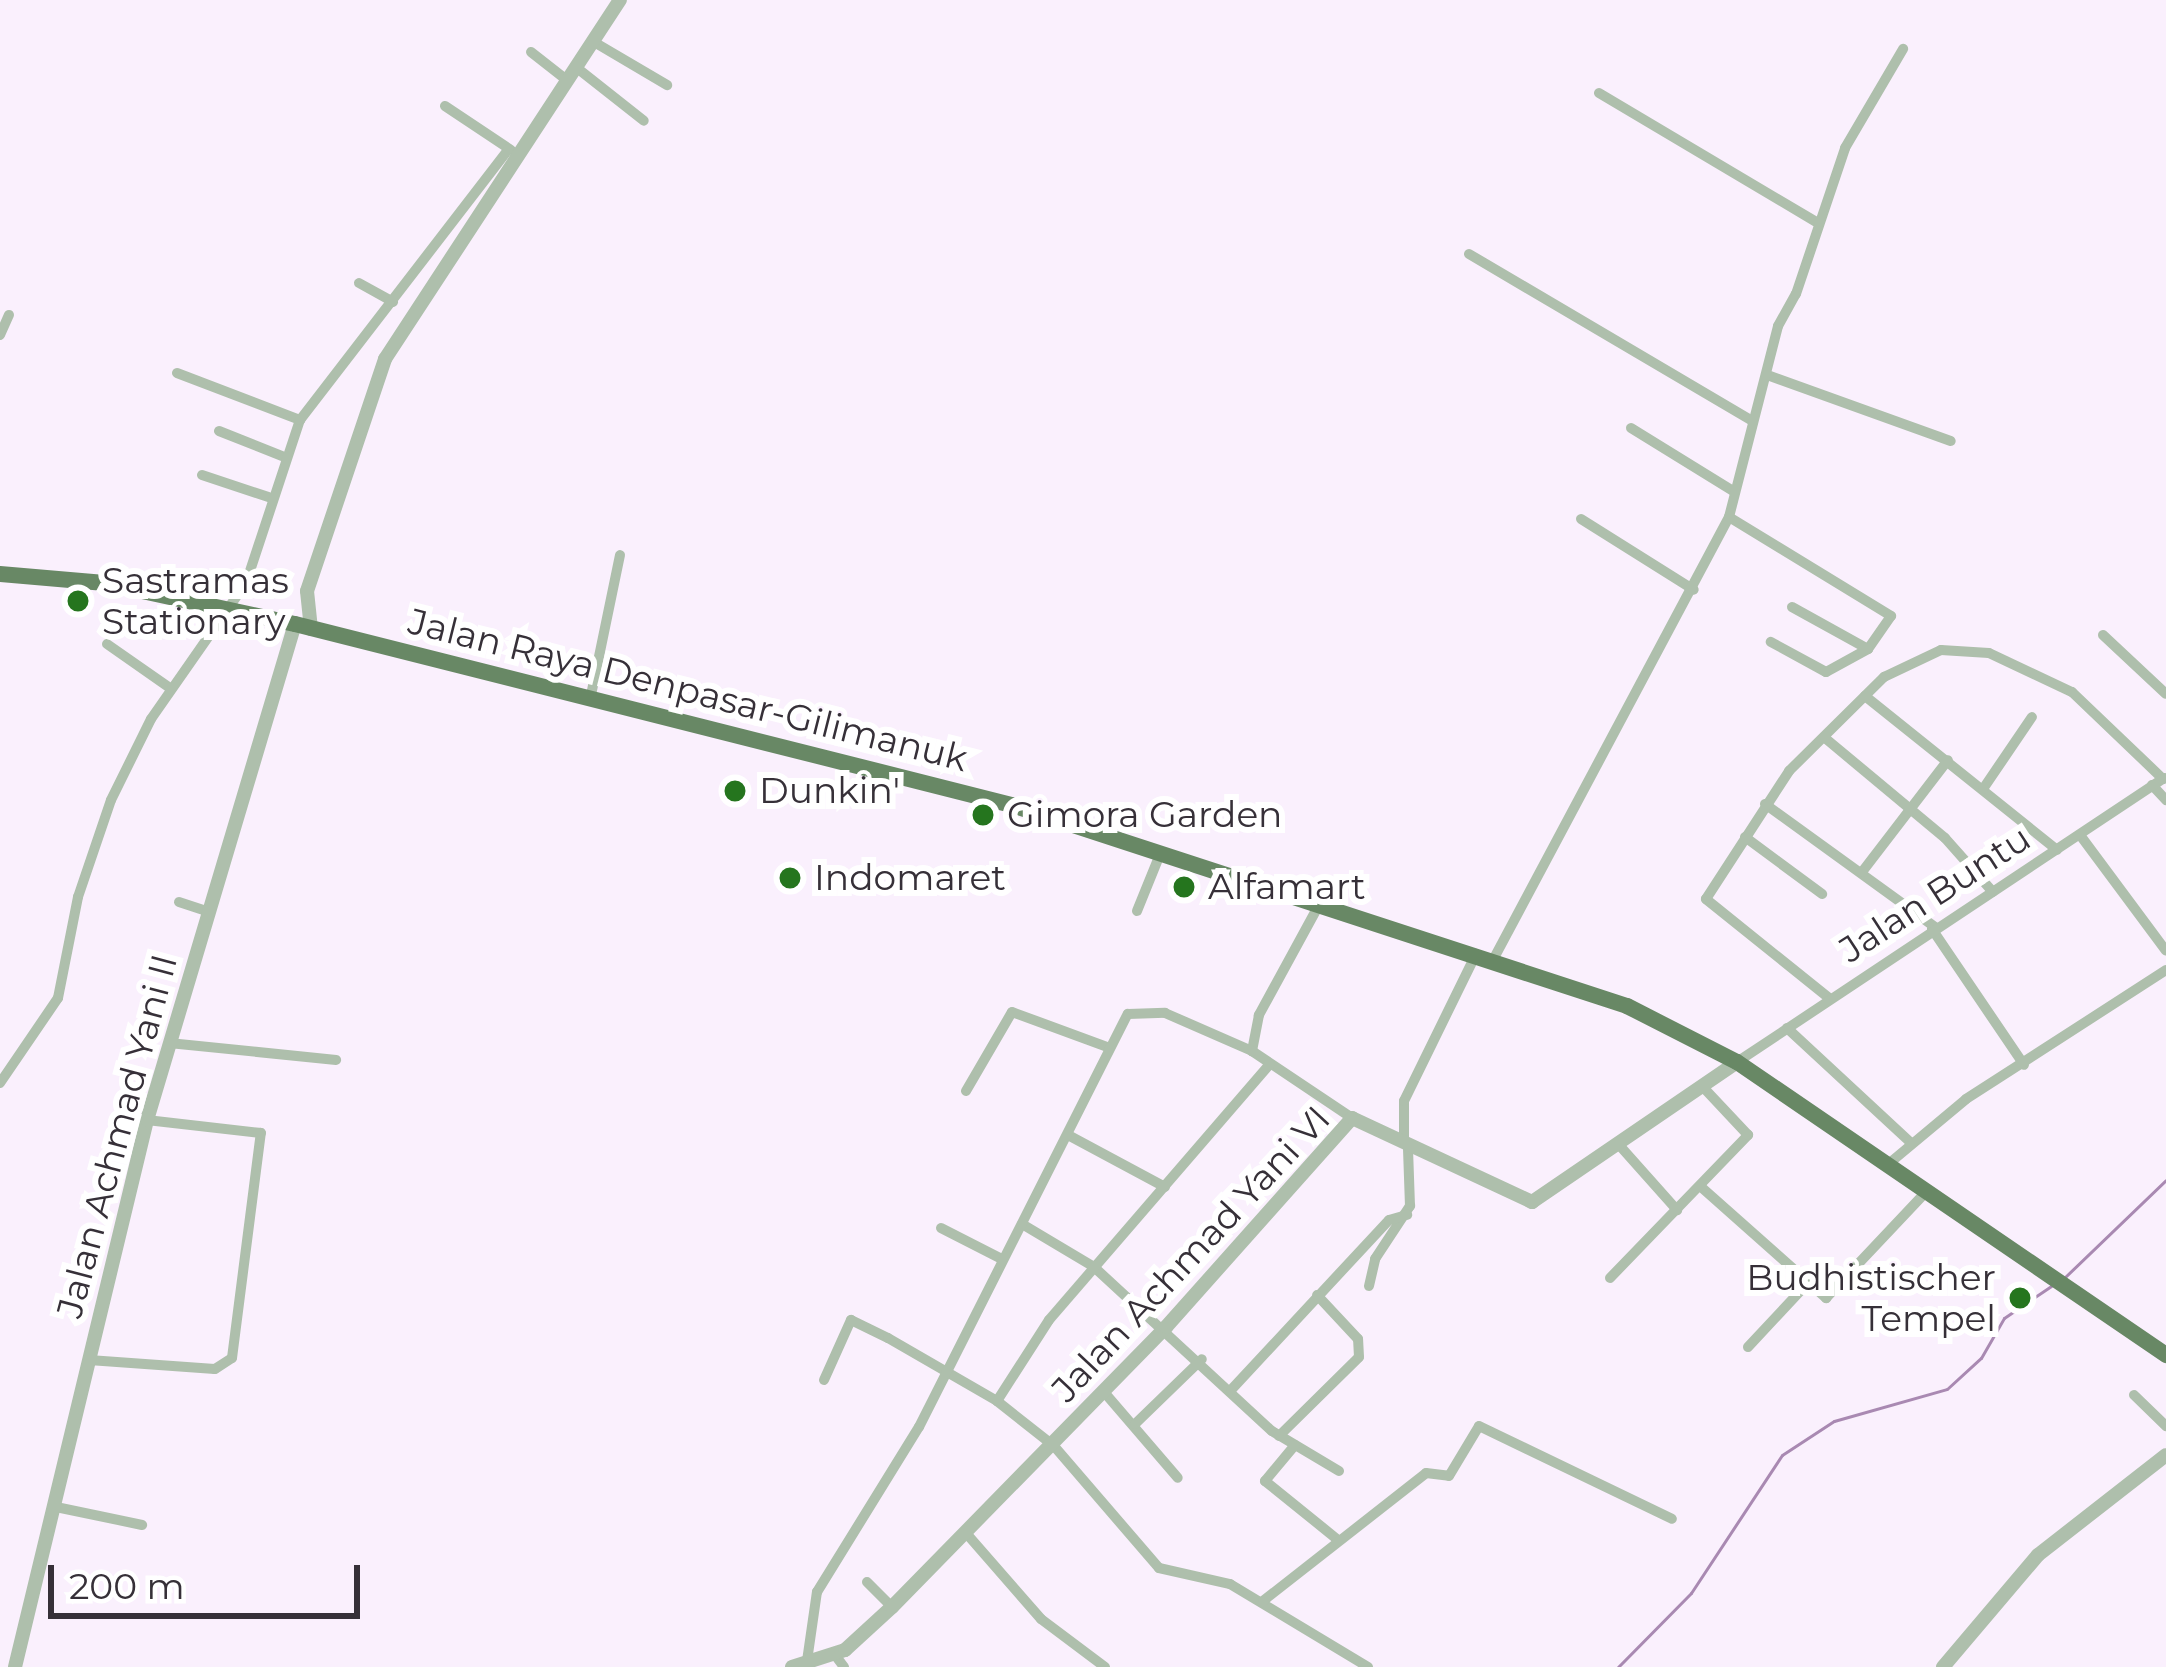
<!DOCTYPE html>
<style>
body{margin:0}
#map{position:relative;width:2166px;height:1667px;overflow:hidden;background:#faf0fd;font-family:Montserrat,sans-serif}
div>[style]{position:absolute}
.stream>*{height:3px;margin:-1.5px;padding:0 1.5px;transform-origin:1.5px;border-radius:1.5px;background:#a989b2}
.minor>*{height:10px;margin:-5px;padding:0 5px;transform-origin:5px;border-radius:5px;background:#aebfac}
.tertiary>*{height:14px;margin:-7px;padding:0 7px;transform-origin:7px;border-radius:7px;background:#aebfac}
.trunk>*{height:16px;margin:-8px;padding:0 8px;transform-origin:8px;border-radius:8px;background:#688865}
.dots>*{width:33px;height:33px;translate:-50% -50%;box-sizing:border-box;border:6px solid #fff;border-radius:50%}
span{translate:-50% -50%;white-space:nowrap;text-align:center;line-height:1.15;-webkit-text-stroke:12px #fff;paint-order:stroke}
.poi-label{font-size:36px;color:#363038}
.left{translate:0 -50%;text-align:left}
.right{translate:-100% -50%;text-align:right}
.street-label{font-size:36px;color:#363038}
.scale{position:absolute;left:48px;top:1565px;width:312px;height:54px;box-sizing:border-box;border:6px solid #363038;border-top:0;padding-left:15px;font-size:36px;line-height:42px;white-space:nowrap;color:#363038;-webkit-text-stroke:9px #fff;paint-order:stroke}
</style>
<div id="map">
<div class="stream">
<div style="left:2064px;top:1278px;width:141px;rotate:-43.9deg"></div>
<div style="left:1618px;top:1667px;width:104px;rotate:-45.4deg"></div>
<div style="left:1691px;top:1593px;width:165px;rotate:-56.6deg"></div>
<div style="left:1782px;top:1455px;width:62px;rotate:-33.2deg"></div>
<div style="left:1834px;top:1421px;width:117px;rotate:-15.8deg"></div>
<div style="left:1947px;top:1389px;width:46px;rotate:-42.4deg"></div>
<div style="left:1981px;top:1358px;width:46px;rotate:-60.1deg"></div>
<div style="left:2004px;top:1318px;width:57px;rotate:-34.2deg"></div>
</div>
<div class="minor">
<div style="left:594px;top:42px;width:85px;rotate:30.5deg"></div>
<div style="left:531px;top:52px;width:47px;rotate:38.1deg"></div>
<div style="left:577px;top:68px;width:85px;rotate:38.3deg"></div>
<div style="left:1599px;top:93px;width:252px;rotate:30.7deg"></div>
<div style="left:445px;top:106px;width:79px;rotate:33.7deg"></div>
<div style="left:1469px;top:254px;width:329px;rotate:30.5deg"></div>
<div style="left:359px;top:283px;width:39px;rotate:29deg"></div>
<div style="left:0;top:335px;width:22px;rotate:-66deg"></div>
<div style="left:177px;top:373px;width:132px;rotate:20.9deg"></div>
<div style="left:1770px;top:376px;width:192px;rotate:19.8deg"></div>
<div style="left:1631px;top:428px;width:120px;rotate:31.7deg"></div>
<div style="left:219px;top:431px;width:68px;rotate:21.6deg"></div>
<div style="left:202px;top:475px;width:70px;rotate:18.4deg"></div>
<div style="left:1729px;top:517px;width:190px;rotate:31.4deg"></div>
<div style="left:1891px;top:616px;width:40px;rotate:124.9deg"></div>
<div style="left:1868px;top:649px;width:48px;rotate:151.3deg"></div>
<div style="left:1826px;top:672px;width:63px;rotate:-151.4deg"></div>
<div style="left:1581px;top:519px;width:133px;rotate:32.1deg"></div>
<div style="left:1792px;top:607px;width:87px;rotate:28.9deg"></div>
<div style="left:2103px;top:635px;width:86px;rotate:43.1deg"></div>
<div style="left:107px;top:644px;width:77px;rotate:34.9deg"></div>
<div style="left:1865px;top:696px;width:246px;rotate:38.7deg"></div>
<div style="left:590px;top:700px;width:148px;rotate:-78.3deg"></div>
<div style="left:1825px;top:738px;width:156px;rotate:39.8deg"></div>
<div style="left:1945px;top:838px;width:72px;rotate:48.4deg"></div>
<div style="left:2152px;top:785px;width:21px;rotate:47deg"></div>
<div style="left:1983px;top:789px;width:87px;rotate:-55.8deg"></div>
<div style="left:1765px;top:804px;width:210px;rotate:35.9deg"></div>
<div style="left:2080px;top:835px;width:144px;rotate:53.4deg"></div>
<div style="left:1745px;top:837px;width:96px;rotate:36.5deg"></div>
<div style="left:1862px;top:872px;width:141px;rotate:-52.5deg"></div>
<div style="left:179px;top:902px;width:32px;rotate:18deg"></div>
<div style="left:1320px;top:903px;width:128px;rotate:118.6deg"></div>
<div style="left:1259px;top:1015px;width:37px;rotate:101deg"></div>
<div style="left:1252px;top:1051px;width:120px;rotate:33.8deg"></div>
<div style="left:1137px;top:911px;width:64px;rotate:-67.9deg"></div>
<div style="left:1932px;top:929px;width:164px;rotate:55.9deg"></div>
<div style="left:1493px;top:960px;width:502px;rotate:-61.95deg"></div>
<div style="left:1729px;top:517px;width:197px;rotate:-75.6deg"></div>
<div style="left:1778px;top:326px;width:37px;rotate:-61deg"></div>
<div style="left:1796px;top:294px;width:154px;rotate:-71.4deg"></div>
<div style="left:1845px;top:148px;width:115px;rotate:-59.6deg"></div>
<div style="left:1829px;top:998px;width:158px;rotate:-141.2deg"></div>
<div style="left:1706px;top:899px;width:153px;rotate:-57deg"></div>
<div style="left:1789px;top:771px;width:134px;rotate:-44.7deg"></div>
<div style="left:1884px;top:677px;width:63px;rotate:-25.3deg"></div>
<div style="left:1941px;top:650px;width:48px;rotate:3.6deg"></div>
<div style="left:1989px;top:653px;width:92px;rotate:25.2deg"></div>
<div style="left:2072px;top:692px;width:126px;rotate:43.7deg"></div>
<div style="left:1787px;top:1028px;width:169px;rotate:42.8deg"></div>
<div style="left:169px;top:1043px;width:168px;rotate:5.8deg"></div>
<div style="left:1737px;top:1062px;width:513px;rotate:-33.63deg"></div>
<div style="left:0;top:1083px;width:103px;rotate:-55.7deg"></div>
<div style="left:58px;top:998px;width:103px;rotate:-78.8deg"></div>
<div style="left:78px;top:897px;width:102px;rotate:-71.2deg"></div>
<div style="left:111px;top:800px;width:90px;rotate:-63.7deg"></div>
<div style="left:151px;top:719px;width:166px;rotate:-55.1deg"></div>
<div style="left:246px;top:583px;width:172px;rotate:-71.7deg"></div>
<div style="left:300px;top:420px;width:342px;rotate:-52.4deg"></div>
<div style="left:966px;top:1091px;width:91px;rotate:-59.8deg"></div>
<div style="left:1012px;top:1012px;width:104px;rotate:20.2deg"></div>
<div style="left:1068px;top:1135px;width:110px;rotate:28.2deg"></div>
<div style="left:1404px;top:1143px;width:42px;rotate:-90deg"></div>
<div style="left:1404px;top:1101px;width:164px;rotate:-63.9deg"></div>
<div style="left:1620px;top:1146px;width:86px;rotate:48.3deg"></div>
<div style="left:1886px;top:1166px;width:104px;rotate:-39.9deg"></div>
<div style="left:1966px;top:1099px;width:238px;rotate:-32.8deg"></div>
<div style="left:1700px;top:1186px;width:169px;rotate:41.6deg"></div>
<div style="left:1826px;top:1298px;width:144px;rotate:-46.7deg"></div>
<div style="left:1022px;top:1224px;width:84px;rotate:30.8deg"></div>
<div style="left:1094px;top:1267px;width:242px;rotate:42.7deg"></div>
<div style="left:1272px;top:1431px;width:78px;rotate:30.8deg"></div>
<div style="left:941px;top:1228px;width:66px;rotate:27deg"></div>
<div style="left:1610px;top:1278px;width:199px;rotate:-46deg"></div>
<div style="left:1748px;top:1135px;width:66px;rotate:-133.2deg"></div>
<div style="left:1369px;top:1286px;width:28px;rotate:-77deg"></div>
<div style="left:1375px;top:1259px;width:64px;rotate:-56.6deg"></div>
<div style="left:1410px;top:1206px;width:58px;rotate:-92deg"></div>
<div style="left:1748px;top:1347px;width:86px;rotate:-46.9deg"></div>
<div style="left:89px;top:1360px;width:126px;rotate:4.1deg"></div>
<div style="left:215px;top:1369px;width:20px;rotate:-33deg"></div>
<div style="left:232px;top:1358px;width:227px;rotate:-82.7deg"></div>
<div style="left:261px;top:1133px;width:115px;rotate:-173.5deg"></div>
<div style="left:824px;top:1380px;width:66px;rotate:-65.8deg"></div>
<div style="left:851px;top:1320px;width:41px;rotate:25.9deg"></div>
<div style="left:888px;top:1338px;width:126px;rotate:30deg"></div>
<div style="left:997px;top:1401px;width:73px;rotate:38.3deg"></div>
<div style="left:1054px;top:1446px;width:161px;rotate:49.3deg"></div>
<div style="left:1159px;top:1568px;width:73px;rotate:12.7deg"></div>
<div style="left:1230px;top:1584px;width:161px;rotate:31deg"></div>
<div style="left:1231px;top:1390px;width:232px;rotate:-47.1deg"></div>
<div style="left:1389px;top:1220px;width:19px;rotate:-16deg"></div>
<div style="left:1104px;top:1392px;width:113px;rotate:49.3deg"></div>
<div style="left:2134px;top:1395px;width:45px;rotate:44.1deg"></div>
<div style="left:997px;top:1401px;width:96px;rotate:-57.3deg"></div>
<div style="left:1049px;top:1320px;width:338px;rotate:-49.2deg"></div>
<div style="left:1135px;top:1424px;width:93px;rotate:-44.1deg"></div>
<div style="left:1279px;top:1436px;width:112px;rotate:-44.6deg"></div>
<div style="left:1359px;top:1357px;width:18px;rotate:-93deg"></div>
<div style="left:1358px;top:1339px;width:60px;rotate:-133deg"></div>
<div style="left:1295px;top:1445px;width:47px;rotate:129.8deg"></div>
<div style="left:1265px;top:1481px;width:92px;rotate:38.9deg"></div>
<div style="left:56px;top:1507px;width:88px;rotate:11.8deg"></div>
<div style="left:966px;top:1533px;width:114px;rotate:48.9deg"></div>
<div style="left:1041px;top:1619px;width:80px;rotate:36.9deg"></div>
<div style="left:867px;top:1582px;width:35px;rotate:45deg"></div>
<div style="left:1263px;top:1601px;width:207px;rotate:-38.1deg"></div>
<div style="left:1426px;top:1473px;width:23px;rotate:7deg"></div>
<div style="left:1449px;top:1476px;width:58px;rotate:-59deg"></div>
<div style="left:1479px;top:1426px;width:214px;rotate:25.7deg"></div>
<div style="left:835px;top:1655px;width:15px;rotate:53deg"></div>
<div style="left:807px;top:1661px;width:70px;rotate:-81.8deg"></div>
<div style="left:817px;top:1592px;width:194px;rotate:-58.3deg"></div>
<div style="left:919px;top:1427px;width:463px;rotate:-63.2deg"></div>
<div style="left:1128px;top:1014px;width:37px;rotate:-2deg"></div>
<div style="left:1165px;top:1013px;width:95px;rotate:23.6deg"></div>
</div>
<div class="tertiary">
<div style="left:311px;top:629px;width:38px;rotate:-96deg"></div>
<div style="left:307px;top:591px;width:245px;rotate:-71.4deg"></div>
<div style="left:385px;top:359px;width:429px;rotate:-56.8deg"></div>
<div style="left:15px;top:1667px;width:563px;rotate:-76.43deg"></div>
<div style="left:147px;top:1120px;width:518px;rotate:-73.39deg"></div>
<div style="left:792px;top:1667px;width:56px;rotate:-17.8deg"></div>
<div style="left:845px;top:1650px;width:64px;rotate:-42.5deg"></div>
<div style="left:892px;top:1607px;width:392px;rotate:-45.6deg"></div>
<div style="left:1166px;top:1327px;width:280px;rotate:-48.3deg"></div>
<div style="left:1352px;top:1118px;width:199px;rotate:25deg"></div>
<div style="left:1532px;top:1202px;width:248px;rotate:-34.3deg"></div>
<div style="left:1943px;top:1667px;width:147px;rotate:-49.7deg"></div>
<div style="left:2038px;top:1555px;width:162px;rotate:-38deg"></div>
</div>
<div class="trunk">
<div style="left:0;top:574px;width:105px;rotate:4.9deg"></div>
<div style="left:105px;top:583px;width:194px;rotate:12.2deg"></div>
<div style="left:295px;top:624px;width:739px;rotate:14.17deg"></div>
<div style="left:1012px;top:805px;width:647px;rotate:18.1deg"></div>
<div style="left:1627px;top:1006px;width:123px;rotate:27deg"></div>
<div style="left:1737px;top:1062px;width:520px;rotate:34.33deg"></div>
</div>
<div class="dots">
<div style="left:78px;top:601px;background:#25751e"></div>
<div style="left:735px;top:791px;background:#25751e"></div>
<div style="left:983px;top:815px;background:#25751e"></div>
<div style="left:790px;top:878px;background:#25751e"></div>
<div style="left:1184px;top:887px;background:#25751e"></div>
<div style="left:2020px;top:1298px;background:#25751e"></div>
</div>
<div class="poi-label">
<span class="left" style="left:102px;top:601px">Sastramas<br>Stationary</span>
<span class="left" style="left:759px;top:791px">Dunkin'</span>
<span class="left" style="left:1007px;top:815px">Gimora Garden</span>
<span class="left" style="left:814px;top:878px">Indomaret</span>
<span class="left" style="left:1208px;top:887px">Alfamart</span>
<span class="right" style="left:1996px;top:1298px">Budhistischer<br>Tempel</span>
</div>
<div class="street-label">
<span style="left:688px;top:690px;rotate:14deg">Jalan Raya Denpasar-Gilimanuk</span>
<span style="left:1935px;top:894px;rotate:-33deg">Jalan Buntu</span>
<span style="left:117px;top:1136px;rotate:-75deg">Jalan Achmad Yani II</span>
<span style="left:1191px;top:1254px;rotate:-47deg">Jalan Achmad Yani VI</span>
</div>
<div class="scale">200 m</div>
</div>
